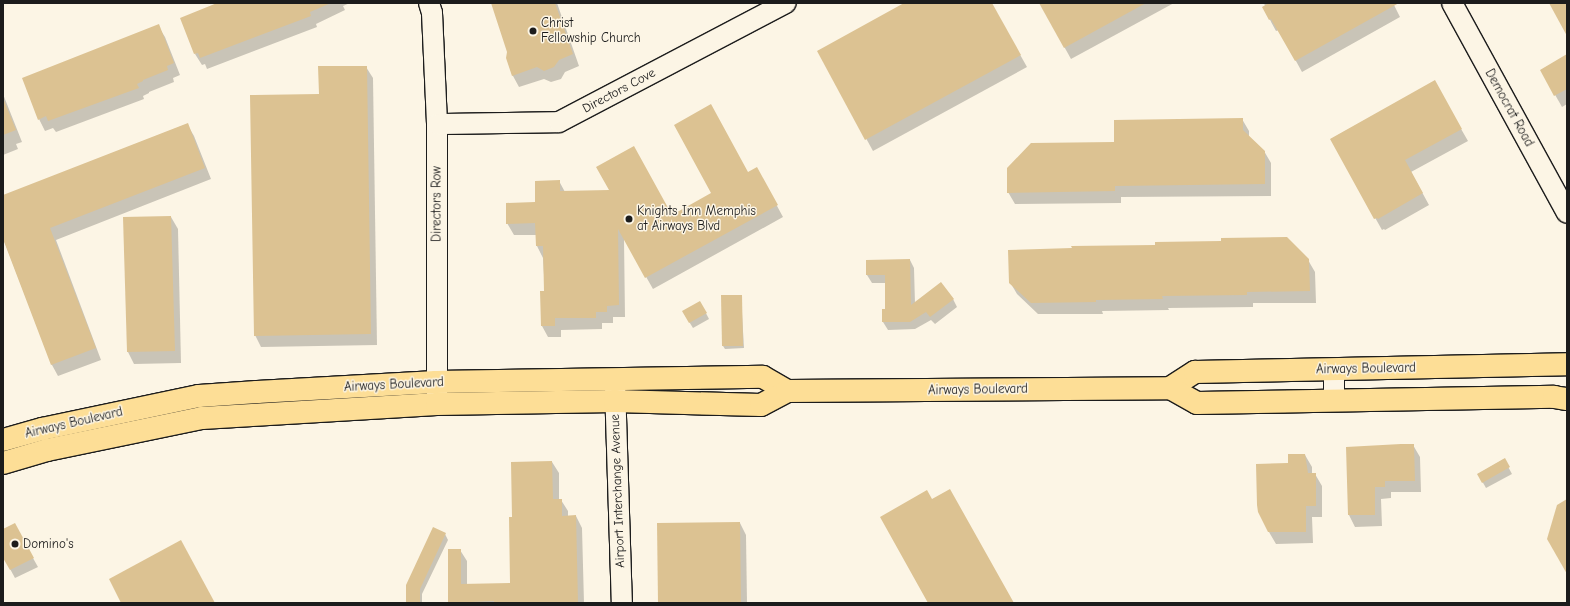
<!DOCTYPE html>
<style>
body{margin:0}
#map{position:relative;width:1570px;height:606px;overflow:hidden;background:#fcf5e5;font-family:"Comic Neue",sans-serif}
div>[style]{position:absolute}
.shadow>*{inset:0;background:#0003}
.building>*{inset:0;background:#dcc292}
.roads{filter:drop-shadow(1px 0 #1c1c1c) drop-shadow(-1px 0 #1c1c1c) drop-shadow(0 1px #1c1c1c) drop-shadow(0 -1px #1c1c1c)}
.minor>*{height:20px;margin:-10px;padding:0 10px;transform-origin:10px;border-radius:10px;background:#fcf5e5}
.major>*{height:22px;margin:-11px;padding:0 11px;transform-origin:11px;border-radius:11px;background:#fdde96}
.dots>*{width:11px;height:11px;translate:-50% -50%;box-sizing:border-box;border:2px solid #fcf5e5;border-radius:50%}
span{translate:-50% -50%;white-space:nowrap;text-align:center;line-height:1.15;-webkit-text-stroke:3px #fcf5e5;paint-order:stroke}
.poi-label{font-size:13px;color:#1c1c1c}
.left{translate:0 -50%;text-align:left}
.street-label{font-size:13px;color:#1c1c1c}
.frame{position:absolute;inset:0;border:4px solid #1c1c1c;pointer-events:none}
</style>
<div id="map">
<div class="shadow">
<div style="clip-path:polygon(220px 3px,350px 3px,343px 6px,345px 10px,316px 24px,317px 27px,207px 69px,205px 64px,202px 65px,195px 54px)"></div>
<div style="clip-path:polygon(500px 3px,557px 3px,579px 66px,565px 72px,561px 79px,551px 82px,544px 79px,519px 87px,513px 76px,507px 58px,509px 52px)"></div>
<div style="clip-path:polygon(930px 3px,991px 3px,1027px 67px,873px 151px,818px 51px)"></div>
<div style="clip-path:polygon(1040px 3px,1174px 3px,1071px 59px)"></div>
<div style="clip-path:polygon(1264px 3px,1393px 3px,1400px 17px,1302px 72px,1279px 30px,1276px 31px,1263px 7px,1265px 6px)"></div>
<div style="clip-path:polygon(158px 26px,165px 37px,180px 75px,173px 78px,174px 82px,149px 92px,149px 93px,143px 96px,144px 99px,56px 132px,53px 128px,45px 131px,39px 119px)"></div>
<div style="clip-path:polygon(1567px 55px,1567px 104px,1562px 107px,1541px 70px)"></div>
<div style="clip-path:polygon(366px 67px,373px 78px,377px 345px,261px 347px,255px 335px,320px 95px)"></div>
<div style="clip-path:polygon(1434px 82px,1468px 141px,1411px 172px,1429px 205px,1385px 230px,1384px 229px,1382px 230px,1331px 139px)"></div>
<div style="clip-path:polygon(3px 94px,22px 142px,16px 144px,18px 149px,3px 155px)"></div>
<div style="clip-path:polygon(1242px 119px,1249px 131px,1249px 137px,1264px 151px,1271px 163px,1271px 196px,1121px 197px,1121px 203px,1015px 204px,1008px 192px)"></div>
<div style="clip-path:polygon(187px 124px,194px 136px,211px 179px,56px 240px,101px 360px,58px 376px,52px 365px,3px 238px,3px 196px)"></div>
<div style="clip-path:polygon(757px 169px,783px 217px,653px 289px,624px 238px,625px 317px,613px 317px,613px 323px,602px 323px,602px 329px,561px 330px,561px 337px,548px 337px,542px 326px,545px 292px,543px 258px,537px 246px,536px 235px,514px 235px,507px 223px,536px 203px,559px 181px,565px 192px,672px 216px)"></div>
<div style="clip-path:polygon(171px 217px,178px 229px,181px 363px,134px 364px,128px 352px,124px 218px)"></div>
<div style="clip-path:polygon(910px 260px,914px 268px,915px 304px,953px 299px,957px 307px,935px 324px,931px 320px,915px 329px,888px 330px,883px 322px,886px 310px,886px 283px,872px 283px,867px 275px)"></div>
<div style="clip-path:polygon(1308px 260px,1315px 272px,1316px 303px,1253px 303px,1253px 307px,1168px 308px,1169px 310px,1102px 311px,1103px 314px,1038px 314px,1017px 294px,1010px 282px)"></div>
<div style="clip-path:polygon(741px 296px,744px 348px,725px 349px,723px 346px)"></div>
<div style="clip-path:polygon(700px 302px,709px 319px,693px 328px,683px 312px)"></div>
<div style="clip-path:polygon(1413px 445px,1420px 457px,1421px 492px,1391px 492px,1391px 498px,1381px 499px,1382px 526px,1355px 527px,1349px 515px,1347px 448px)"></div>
<div style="clip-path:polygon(1305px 455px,1312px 467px,1312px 474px,1315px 474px,1322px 486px,1322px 517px,1312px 517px,1313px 543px,1276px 544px,1269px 532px,1289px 464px)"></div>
<div style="clip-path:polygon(1504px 459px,1512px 474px,1486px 488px,1478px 474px)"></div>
<div style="clip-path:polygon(552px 462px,559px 473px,559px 500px,561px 500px,568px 511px,568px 517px,576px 516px,582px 528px,584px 603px,449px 603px,449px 550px,460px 550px,467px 561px,467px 585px,511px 584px,513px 518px)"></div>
<div style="clip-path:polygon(740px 523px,746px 535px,747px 603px,659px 603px)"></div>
<div style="clip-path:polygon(3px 530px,19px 533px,38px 567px,15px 578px,3px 556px)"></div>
<div style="clip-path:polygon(445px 534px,448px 540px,422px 594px,422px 603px,407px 603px)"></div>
</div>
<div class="building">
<div style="clip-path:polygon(217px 3px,331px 3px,310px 12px,311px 16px,200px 58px,198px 53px,194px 54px,180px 18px)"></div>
<div style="clip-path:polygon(491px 3px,555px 3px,573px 54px,559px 60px,554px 67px,544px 71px,537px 67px,512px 76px,506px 58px,507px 52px)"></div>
<div style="clip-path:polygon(904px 3px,992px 3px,1021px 55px,865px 140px,817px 51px)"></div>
<div style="clip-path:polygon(1039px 3px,1146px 3px,1064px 48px)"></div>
<div style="clip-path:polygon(1269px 3px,1399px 3px,1295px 61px,1271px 19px,1269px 20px,1262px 7px)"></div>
<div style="clip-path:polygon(1549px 3px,1567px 3px,1567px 36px)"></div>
<div style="clip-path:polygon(159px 24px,174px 63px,167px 66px,168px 70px,143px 80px,143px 81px,137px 84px,139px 88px,125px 93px,48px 121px,46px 116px,38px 120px,22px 78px)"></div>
<div style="clip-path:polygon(1567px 54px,1567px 89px,1554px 96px,1540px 70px)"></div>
<div style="clip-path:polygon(318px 66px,367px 66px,371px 334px,254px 336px,250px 95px,319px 94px)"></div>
<div style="clip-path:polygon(1435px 80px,1462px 129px,1405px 160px,1423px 193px,1378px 219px,1377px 218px,1374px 219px,1330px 139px)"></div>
<div style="clip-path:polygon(3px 98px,16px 130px,3px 135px)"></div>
<div style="clip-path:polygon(711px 104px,748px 172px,757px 167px,778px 205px,645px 278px,618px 229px,619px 305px,607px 306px,607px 312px,596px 312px,596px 318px,555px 318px,555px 326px,541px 326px,540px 291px,544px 291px,543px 246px,536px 246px,535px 223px,506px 224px,506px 203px,535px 202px,535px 181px,560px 180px,560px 191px,609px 190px,596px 167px,634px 146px,672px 215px,711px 193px,674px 125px)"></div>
<div style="clip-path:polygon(1243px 118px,1243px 130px,1265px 151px,1265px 184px,1115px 186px,1115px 191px,1007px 193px,1007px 168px,1031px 143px,1114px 142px,1114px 120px)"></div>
<div style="clip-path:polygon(188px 123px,205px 168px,50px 228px,96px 348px,51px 365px,3px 239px,3px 195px)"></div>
<div style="clip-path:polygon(171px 216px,175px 351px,127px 352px,123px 217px)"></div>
<div style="clip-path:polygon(1287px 237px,1309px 259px,1310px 291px,1247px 292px,1247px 295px,1162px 296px,1163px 299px,1096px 300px,1096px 302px,1031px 303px,1009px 283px,1008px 250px,1072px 248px,1071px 246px,1155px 245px,1155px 242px,1221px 241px,1221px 238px)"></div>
<div style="clip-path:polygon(910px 259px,911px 305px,941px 282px,954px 299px,930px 317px,926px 312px,910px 322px,882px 322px,882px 309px,885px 309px,885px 275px,866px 275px,866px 260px)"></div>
<div style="clip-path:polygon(721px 295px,742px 295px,743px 346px,722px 346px)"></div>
<div style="clip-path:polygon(700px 301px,707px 313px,689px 323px,682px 311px)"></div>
<div style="clip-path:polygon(1401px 444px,1414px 444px,1414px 446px,1415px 481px,1385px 481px,1385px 487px,1375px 487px,1375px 515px,1348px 515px,1346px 447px)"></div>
<div style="clip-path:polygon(1288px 454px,1305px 454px,1308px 473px,1316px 473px,1316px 506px,1306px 506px,1306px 532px,1268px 532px,1258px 512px,1257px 505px,1256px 464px,1288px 463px)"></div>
<div style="clip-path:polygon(1505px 458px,1510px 467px,1482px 483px,1477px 474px)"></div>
<div style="clip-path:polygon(552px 461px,553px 499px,562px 499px,562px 516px,576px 515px,578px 603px,494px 603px,494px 601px,448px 603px,448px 549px,461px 549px,461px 584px,510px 583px,509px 517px,512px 517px,511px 462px)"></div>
<div style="clip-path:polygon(950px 489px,1014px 603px,928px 603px,880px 517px,927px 490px,932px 499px)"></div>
<div style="clip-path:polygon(1567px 499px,1567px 574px,1547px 539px,1557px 505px)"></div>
<div style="clip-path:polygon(740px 522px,741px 603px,658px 603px,657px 523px)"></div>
<div style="clip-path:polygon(15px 523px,34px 558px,10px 570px,3px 558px,3px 529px)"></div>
<div style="clip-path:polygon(433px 527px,446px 533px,420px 589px,420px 603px,406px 603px,406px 585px)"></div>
<div style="clip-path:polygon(181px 540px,215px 603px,121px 603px,109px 579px)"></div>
</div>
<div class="roads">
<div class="minor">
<div style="left:429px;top:3px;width:10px;rotate:73deg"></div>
<div style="left:432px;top:13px;width:111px;rotate:87.4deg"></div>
<div style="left:437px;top:124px;width:275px;rotate:90deg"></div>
<div style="left:1452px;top:3px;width:239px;rotate:61.3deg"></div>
<div style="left:437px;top:124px;width:122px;rotate:-0.9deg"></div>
<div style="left:559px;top:122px;width:256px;rotate:-27.7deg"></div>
<div style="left:1334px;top:370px;width:31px;rotate:90deg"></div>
<div style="left:615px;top:385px;width:218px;rotate:88.2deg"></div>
</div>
<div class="major">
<div style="left:1170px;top:388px;width:30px;rotate:-33deg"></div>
<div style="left:1195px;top:372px;width:372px;rotate:-1.2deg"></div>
<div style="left:3px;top:440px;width:41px;rotate:-15.8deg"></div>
<div style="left:42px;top:429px;width:160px;rotate:-11.9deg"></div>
<div style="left:199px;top:396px;width:58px;rotate:-3.9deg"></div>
<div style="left:257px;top:392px;width:179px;rotate:-3.2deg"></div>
<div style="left:436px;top:382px;width:327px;rotate:-0.9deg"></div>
<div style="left:763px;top:377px;width:28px;rotate:30deg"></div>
<div style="left:3px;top:463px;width:46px;rotate:-16.5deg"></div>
<div style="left:47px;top:450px;width:158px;rotate:-11.7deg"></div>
<div style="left:202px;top:418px;width:235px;rotate:-3.4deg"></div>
<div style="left:437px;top:404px;width:178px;rotate:-1deg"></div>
<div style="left:615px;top:401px;width:146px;rotate:1.6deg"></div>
<div style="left:761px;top:405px;width:30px;rotate:-28deg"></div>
<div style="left:787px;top:391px;width:383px;rotate:-0.4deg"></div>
<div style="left:1170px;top:388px;width:31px;rotate:29deg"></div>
<div style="left:1197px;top:403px;width:357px;rotate:-1deg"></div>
<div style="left:1554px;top:397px;width:13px;rotate:9deg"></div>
</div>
</div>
<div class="dots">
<div style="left:533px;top:31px;background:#1c1c1c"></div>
<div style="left:629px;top:219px;background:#1c1c1c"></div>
<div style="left:15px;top:544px;background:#1c1c1c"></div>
</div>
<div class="poi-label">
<span class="left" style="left:541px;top:31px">Christ<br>Fellowship Church</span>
<span class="left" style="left:637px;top:219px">Knights Inn Memphis<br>at Airways Blvd</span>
<span class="left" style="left:23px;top:544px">Domino's</span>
</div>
<div class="street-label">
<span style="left:619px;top:91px;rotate:-28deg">Directors Cove</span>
<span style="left:1509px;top:108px;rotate:61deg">Democrat Road</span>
<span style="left:437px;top:204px;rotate:-90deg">Directors Row</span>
<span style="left:1366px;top:369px;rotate:-1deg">Airways Boulevard</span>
<span style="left:394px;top:385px;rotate:-3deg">Airways Boulevard</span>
<span style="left:978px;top:390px;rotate:-1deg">Airways Boulevard</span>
<span style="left:74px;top:423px;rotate:-13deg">Airways Boulevard</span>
<span style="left:618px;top:491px;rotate:-92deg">Airport Interchange Avenue</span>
</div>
<div class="frame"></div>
</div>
